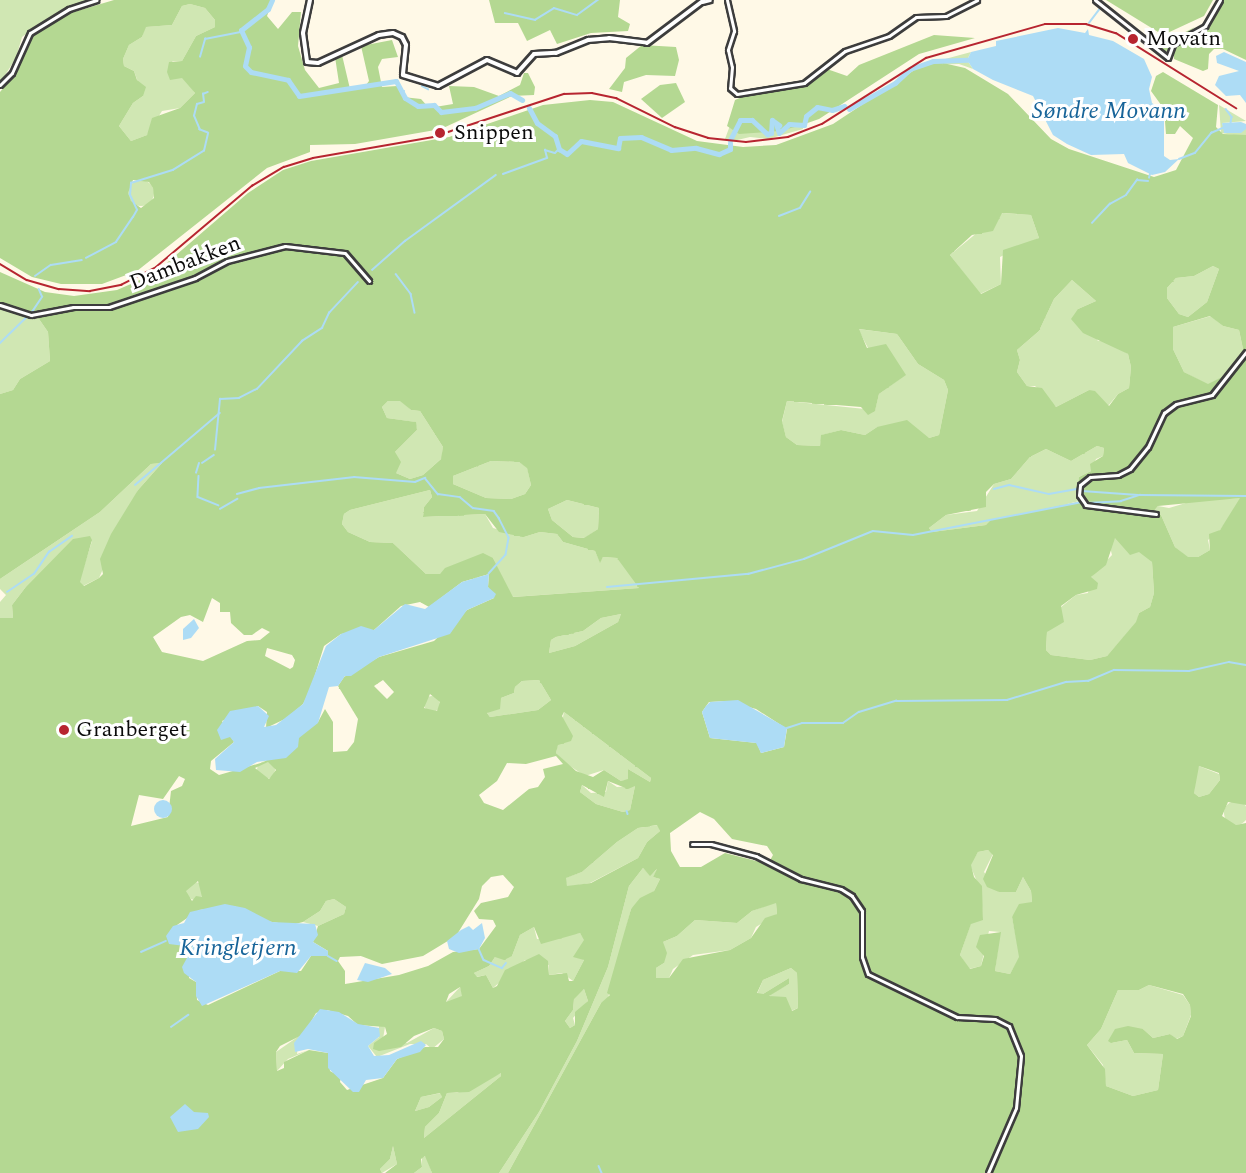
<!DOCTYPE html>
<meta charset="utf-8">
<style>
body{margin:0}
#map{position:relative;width:1246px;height:1173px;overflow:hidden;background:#fff9e7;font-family:Spectral,serif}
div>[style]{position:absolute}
.green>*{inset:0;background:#d0e7b3}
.round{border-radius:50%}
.forest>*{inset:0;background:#b4d892}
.water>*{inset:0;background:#addcf5}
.stream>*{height:1.5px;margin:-0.75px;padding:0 0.75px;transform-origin:0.75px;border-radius:0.75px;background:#addcf5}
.river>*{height:5px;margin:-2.5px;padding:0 2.5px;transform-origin:2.5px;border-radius:2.5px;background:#addcf5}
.roads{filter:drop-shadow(2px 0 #3d3d3d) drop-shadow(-2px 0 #3d3d3d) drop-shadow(0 2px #3d3d3d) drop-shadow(0 -2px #3d3d3d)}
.minor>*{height:3px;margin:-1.5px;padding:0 1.5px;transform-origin:1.5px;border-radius:1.5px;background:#fff}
.tertiary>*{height:4px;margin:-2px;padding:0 2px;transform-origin:2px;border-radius:2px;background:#fff}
.rail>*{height:1.5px;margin:-0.75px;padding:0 0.75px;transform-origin:0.75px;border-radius:0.75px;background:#b72530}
.dots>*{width:16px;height:16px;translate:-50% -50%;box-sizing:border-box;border:3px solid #fff;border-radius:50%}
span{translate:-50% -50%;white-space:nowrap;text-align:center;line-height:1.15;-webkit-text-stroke:6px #fff;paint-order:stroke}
.poi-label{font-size:22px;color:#0a0a0a}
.left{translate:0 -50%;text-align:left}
.street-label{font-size:22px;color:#0a0a0a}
.water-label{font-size:24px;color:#176499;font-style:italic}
</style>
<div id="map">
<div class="green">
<div style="clip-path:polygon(0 0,91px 0,44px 21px,22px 37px,16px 58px,0 83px)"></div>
<div style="clip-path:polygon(190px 4px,205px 8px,215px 20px,215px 27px,196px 36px,182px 61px,172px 61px,195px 93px,180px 108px,162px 111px,147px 135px,131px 141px,119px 126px,133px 103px,143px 96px,134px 71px,124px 66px,123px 59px,129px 45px,142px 37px,145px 27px,172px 25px,182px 6px)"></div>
<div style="clip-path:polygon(971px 52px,967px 60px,973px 69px,959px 64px,923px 65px)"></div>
<div style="clip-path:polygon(1219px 105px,1246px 121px,1222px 123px,1225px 131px,1246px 129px,1246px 137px,1221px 133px)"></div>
<div style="clip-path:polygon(732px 120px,802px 120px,803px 129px,768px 139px,750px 137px,733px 141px,725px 139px)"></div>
<div class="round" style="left:128px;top:180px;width:26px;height:26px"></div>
<div style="clip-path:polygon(1001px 213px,1031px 215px,1039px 238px,1000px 257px,1001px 284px,980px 294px,950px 255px)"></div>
<div style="clip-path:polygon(1213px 266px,1219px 269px,1207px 302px,1188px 317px,1179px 314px,1167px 298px,1167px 288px,1176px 278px,1194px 276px)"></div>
<div style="clip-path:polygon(1072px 280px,1096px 301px,1078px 309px,1098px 341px,1107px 341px,1128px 354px,1131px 367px,1129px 388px,1118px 394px,1108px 406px,1089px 390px,1056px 407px,1035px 386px,1027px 386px,1017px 372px,1020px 360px,1017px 350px,1039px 331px,1054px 299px)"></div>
<div style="clip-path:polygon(0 307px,39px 319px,48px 332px,50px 361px,20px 379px,13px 390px,0 394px)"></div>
<div style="clip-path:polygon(1211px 316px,1223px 326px,1239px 330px,1243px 349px,1226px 375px,1208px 385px,1184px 372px,1173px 349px,1173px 327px)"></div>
<div style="clip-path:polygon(858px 329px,897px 334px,918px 364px,944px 380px,948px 390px,939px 435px,929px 438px,877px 427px,865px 435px,841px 430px,822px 435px,820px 446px,797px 445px,786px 437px,782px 422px,787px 401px,875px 410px,879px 394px,905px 375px,868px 348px)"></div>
<div style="clip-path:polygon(400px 400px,411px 410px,420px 411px,443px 447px,442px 458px,423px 475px,410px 479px,396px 473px,395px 452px,417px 430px,415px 422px,387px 418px,382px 407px,388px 401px)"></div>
<div style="clip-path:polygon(1097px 446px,1104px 448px,1103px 456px,1096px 459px,1091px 471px,1079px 477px,1079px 501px,986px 525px,932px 532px,929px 528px,946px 515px,977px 511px,994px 484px,1011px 479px,1030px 457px,1046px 449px,1071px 461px)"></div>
<div style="clip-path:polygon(491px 461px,519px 462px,527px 467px,531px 485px,525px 494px,511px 499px,486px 498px,453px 484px,453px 476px)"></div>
<div style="clip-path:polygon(162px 463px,138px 490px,99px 578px,83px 586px,79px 582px,92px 541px,25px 588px,12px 605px,13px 618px,0 618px,0 602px,6px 595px,0 589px,0 579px,100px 512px,151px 464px)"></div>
<div style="clip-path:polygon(430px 490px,432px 497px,424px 507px,423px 517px,485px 514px,493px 528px,524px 537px,540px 532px,557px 534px,563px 542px,595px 551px,600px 562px,603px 557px,617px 558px,637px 580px,639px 588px,512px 597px,493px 558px,440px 574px,426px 574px,393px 543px,370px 542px,348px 532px,342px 524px,344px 514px,350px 510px)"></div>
<div style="clip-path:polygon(1240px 498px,1241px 502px,1220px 530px,1208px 540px,1210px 550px,1198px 557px,1188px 558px,1175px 547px,1161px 515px,1153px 512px,1158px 506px,1169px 508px,1196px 500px)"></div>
<div style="clip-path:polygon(567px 500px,599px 508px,598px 529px,585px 538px,573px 537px,552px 520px,548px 509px)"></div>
<div style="clip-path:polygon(1115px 537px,1148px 556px,1152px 562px,1154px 593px,1150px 607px,1139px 613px,1137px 622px,1107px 656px,1090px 660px,1051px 655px,1046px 650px,1047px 632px,1061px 607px,1076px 595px,1088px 593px,1091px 577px,1112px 555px,1110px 547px)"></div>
<div style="clip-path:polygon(621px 614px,618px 622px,575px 646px,549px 653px,551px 640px,556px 637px,583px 631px,601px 618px)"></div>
<div style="clip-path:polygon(539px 680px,551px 700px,538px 710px,490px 717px,487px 713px,501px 698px,514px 693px,515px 687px,522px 681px)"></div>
<div class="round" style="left:424px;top:696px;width:16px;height:16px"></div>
<div style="clip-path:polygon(564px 712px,651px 778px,650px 782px,628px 769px,628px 780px,621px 781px,604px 770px,585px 776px,567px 764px,556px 753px)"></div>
<div class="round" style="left:257px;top:761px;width:18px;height:18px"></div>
<div style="clip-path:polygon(1199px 766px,1219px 774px,1220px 780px,1209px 794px,1199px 797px,1194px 793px,1195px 774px)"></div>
<div style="clip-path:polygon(608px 781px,617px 787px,635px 786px,630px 810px,623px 812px,596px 804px,580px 792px,582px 785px,591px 793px,606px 792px)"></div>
<div class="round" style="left:1224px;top:801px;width:24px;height:24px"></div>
<div style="clip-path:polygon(658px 825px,660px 831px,647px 842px,638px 858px,590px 883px,567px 887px,565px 878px,582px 872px,617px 842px,638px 828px)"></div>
<div style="clip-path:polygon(988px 850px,993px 854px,984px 872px,999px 892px,1016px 892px,1023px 877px,1031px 891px,1032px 902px,1012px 917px,1020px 957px,1010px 974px,995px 971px,1000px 932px,989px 931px,981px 966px,969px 969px,960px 955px,971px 923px,983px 919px,981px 891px,970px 865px,978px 852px)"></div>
<div style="clip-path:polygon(643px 868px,650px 875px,658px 869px,653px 877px,660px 879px,654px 891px,631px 909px,607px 1002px,601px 1003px,508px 1173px,499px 1173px,539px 1112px,577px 1041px,608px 967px,629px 886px)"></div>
<div class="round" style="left:186px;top:882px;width:18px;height:18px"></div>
<div style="clip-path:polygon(334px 899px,346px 907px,344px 914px,318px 926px,303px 922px,320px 911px,326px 901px)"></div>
<div style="clip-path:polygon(776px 902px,777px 914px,756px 927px,751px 938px,730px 950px,693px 955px,673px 969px,669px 978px,656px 978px,656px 968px,664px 963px,663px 942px,677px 936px,695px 920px,737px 923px,752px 911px)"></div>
<div style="clip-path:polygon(534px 927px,537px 939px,580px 933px,585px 940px,580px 957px,584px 960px,573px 981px,562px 973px,549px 975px,549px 965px,525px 960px,493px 988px,486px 975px,476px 977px,474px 973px,489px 966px,495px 957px,512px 956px,520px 935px)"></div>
<div style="clip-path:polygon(791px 968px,797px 973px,798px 1008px,791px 1011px,769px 995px,789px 984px,789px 978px,763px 994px,757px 994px,763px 980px)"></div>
<div style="clip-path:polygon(1149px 985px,1183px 995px,1190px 1005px,1191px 1015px,1183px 1036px,1176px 1039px,1170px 1034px,1153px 1038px,1143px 1029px,1111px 1043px,1127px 1040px,1134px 1053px,1163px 1054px,1158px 1090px,1133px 1096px,1106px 1086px,1103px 1065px,1087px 1045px,1101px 1029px,1118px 990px,1139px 990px)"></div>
<div style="clip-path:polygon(460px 987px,463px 996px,450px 1004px,446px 1002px)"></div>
<div style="clip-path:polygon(584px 989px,588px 1001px,573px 1018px,575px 1025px,570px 1028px,565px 1021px,573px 1010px,574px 998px)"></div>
<div style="clip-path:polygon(379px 1025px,385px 1027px,383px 1039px,407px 1043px,434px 1028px,442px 1031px,444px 1039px,432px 1049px,426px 1044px,410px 1044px,377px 1057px,368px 1046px,379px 1037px)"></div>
<div style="clip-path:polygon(299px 1036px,297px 1054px,309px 1050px,288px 1059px,277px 1071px,276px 1052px)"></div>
<div style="clip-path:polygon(501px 1073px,501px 1076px,424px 1138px,425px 1127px,439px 1113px,447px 1093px,457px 1093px)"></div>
<div style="clip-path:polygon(441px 1093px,442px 1097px,429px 1107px,415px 1111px,421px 1097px)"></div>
<div style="clip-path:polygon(393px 1146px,397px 1164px,382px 1173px,380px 1169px,390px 1159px)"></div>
<div style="clip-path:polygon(426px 1156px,432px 1173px,414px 1173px,422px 1167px,422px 1157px)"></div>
</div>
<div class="forest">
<div style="clip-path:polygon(evenodd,114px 0,273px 0,267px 16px,278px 29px,292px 12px,301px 12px,298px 46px,305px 70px,319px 88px,339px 83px,335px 57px,342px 55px,350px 89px,366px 85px,369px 81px,361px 46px,392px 40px,398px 57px,382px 59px,378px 67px,382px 87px,397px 86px,403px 97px,421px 99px,429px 108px,453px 104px,449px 86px,474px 87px,499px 96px,520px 85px,524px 73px,528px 73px,535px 87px,534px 95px,512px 96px,441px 129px,355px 144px,310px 145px,310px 152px,267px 168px,137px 271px,102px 284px,61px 284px,32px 277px,0 258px,0 92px,15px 74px,26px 42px,33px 34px,67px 14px,114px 0,190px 4px,205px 8px,215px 20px,215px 27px,196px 36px,182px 61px,169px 62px,167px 72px,170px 80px,182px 78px,195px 93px,180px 108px,152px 118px,147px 135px,131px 141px,119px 126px,133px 103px,143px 96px,146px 87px,137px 80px,134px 71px,124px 66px,123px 59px,129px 45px,142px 37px,146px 27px,172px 25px,182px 6px,190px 4px,114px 0,133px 180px,149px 182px,153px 188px,154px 198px,141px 208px,131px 201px,128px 193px,133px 180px)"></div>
<div style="clip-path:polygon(489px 0,620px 0,618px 17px,630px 24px,628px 31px,591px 33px,557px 44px,550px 30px,527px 41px,518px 23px,495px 23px)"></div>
<div style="clip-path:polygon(1106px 0,1213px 0,1204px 16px,1163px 35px)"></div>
<div style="clip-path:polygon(1221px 0,1246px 0,1246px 60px,1223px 49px,1214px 49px,1209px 54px,1208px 69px,1203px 71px,1174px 59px,1174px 48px,1203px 32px)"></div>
<div style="clip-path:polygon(1195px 27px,1164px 53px,1148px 36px,1168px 41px)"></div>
<div style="clip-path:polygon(934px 35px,975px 38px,919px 54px,819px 119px,799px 126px,779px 131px,739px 134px,727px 126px,735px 100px,746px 95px,809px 82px,824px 68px,847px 76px,859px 65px)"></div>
<div style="clip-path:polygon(642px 45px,676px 47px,679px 60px,675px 76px,646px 75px,624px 82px,622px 92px,609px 89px,625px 68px,626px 58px)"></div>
<div style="clip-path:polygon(evenodd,943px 63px,965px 68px,1008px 94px,1051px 139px,1069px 149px,1154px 177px,1176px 170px,1193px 138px,1180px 126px,1175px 134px,1166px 134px,1164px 109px,1151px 91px,1156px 76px,1163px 72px,1218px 105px,1216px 127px,1223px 134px,1246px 135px,1246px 805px,1228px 802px,1222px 816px,1236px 825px,1246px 823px,1246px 1173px,508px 1173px,601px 1003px,610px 995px,607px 993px,631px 909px,640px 898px,654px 891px,660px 879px,653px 877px,657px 869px,650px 876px,643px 868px,629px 886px,608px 967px,577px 1041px,539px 1112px,499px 1173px,432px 1173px,425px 1156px,421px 1159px,422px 1167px,414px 1173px,385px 1173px,397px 1164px,393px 1146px,390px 1159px,380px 1169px,382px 1173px,0 1173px,0 618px,13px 618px,12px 605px,25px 588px,73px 539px,90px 536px,92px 540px,80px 582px,84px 586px,99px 578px,103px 574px,100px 559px,111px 534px,138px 490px,162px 463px,151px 464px,100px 512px,0 579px,0 394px,13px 390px,20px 379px,50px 361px,48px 332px,39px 319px,0 307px,0 272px,45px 292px,74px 296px,117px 290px,154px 274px,248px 193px,283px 170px,311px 161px,449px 137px,543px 105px,590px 100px,613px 102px,697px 141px,743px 147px,776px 145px,833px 124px,922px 65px,943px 63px,1002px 213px,1031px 215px,1039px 238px,1003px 250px,1001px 284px,981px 294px,950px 255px,972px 235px,993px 231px,1002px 213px,943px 63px,1213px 266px,1219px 269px,1207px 302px,1188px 317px,1179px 314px,1167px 298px,1167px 288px,1176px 278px,1194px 276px,1213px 266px,943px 63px,1072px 280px,1096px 301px,1078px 309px,1071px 319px,1083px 333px,1128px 354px,1131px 367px,1129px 388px,1118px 394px,1109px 406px,1095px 391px,1089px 390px,1056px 407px,1042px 388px,1027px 386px,1017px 372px,1020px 360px,1017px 350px,1039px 331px,1054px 299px,1072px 280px,943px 63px,1210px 316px,1223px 326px,1239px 330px,1243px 349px,1226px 375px,1208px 384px,1184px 372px,1173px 349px,1173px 327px,1210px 316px,943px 63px,859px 329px,897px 334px,918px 364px,944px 380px,948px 390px,939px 435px,929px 438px,907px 420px,877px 427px,865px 435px,841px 430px,821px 435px,820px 446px,797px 445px,786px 437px,782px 421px,787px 401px,861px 407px,868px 415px,875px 411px,879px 394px,906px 375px,886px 344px,867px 348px,859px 329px,943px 63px,388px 401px,400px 401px,411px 410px,420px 411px,443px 447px,441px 459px,423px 475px,410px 479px,396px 473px,401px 462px,395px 452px,417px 430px,416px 422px,387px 418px,382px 407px,388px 401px,943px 63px,1097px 446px,1104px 448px,1103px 456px,1090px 464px,1091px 471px,1079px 477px,1078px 502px,991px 520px,986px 525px,932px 532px,929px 528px,946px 515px,986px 507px,986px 492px,994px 484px,1011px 479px,1030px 457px,1046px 449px,1071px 461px,1097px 446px,943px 63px,491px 461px,519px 462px,527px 468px,531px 485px,525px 494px,511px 499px,486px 498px,453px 484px,453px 476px,491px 461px,943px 63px,430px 490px,432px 497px,424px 507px,423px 517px,485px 514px,499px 532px,524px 537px,540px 532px,557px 534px,563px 542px,595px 551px,600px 563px,603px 557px,617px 558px,639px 588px,513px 597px,493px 558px,483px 553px,445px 568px,440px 574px,426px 574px,393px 543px,370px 542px,348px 532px,342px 524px,344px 514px,350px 510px,430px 490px,943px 63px,1240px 498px,1220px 530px,1209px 534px,1210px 550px,1198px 557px,1188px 557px,1175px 547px,1161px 515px,1153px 512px,1158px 506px,1240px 498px,943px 63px,567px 500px,599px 508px,598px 529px,584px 538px,573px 537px,552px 520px,548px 509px,567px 500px,943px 63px,1115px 538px,1130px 555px,1139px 552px,1152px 562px,1154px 593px,1150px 607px,1139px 613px,1136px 622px,1107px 656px,1090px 660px,1051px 655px,1046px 650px,1047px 632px,1064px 622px,1061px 606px,1076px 595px,1097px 589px,1098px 583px,1091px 577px,1106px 565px,1115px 538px,943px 63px,489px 574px,488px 587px,494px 598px,467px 610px,434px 641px,379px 657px,344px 677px,338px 686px,358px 719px,354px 742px,347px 751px,333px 752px,333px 722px,325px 709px,318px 722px,264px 762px,219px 775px,210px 769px,211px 761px,234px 742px,222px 721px,258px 706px,267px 712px,266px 728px,287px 718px,303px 704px,310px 691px,324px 646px,341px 634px,374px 630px,401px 606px,420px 602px,429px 607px,462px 582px,489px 574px,943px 63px,212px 598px,220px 603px,220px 612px,230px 612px,231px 623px,244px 635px,252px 635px,262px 628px,270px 632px,260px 640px,247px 641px,203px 661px,162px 652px,153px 637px,181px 617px,190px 615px,203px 622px,212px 598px,943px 63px,621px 614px,618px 622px,575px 646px,549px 653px,551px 640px,556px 637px,583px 631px,601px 618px,621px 614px,943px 63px,267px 648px,292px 655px,295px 660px,293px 667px,290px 669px,265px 656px,267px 648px,943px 63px,383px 680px,394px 692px,387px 699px,374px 686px,383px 680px,943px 63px,539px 680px,551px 700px,538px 710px,490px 717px,487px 713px,500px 709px,501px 698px,514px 693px,515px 687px,522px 681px,539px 680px,943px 63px,430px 694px,440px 702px,437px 711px,424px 708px,430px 694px,943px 63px,727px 701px,756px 709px,787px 729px,784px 747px,761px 753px,757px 743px,710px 738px,702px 712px,709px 702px,727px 701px,943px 63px,564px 712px,651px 778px,650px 782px,628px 769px,628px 779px,621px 781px,604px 770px,593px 777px,576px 771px,556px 753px,558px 745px,571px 741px,573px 736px,562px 716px,564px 712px,943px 63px,556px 756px,563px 764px,543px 769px,545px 777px,538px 787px,529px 789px,503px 810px,484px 803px,479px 795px,497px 781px,507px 763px,526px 764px,556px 756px,943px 63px,268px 762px,276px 770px,269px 779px,255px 768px,268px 762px,943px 63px,1199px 766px,1219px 773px,1220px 780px,1209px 794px,1199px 797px,1194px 793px,1199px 766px,943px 63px,179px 776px,185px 779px,182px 786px,171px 791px,168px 817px,131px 826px,139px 795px,163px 799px,179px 776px,943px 63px,608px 781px,628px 789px,635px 786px,630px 810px,623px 812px,596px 804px,580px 792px,582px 785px,604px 797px,608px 781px,943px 63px,700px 812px,714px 819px,732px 839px,767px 846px,773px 855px,768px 864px,725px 853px,701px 867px,680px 867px,671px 851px,670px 833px,700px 812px,943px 63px,657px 825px,660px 831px,647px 842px,638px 858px,591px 883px,567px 886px,566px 878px,582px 872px,617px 842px,638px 828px,657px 825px,943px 63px,988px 850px,993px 855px,983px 879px,987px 887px,999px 892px,1016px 892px,1023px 877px,1031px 891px,1032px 902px,1019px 904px,1012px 917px,1019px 957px,1010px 974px,995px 971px,1001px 932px,980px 935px,976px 947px,984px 956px,981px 966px,970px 969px,960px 955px,971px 924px,983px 920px,982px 886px,974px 877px,971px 865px,978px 852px,988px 850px,943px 63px,503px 875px,514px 887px,508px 897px,481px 903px,474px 911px,479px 919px,493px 920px,496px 926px,479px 949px,453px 952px,428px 966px,399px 975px,345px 984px,345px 971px,338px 961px,340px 957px,361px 956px,382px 964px,423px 956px,456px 936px,479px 899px,482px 886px,491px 877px,503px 875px,943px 63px,198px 881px,202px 897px,196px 896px,192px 901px,186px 891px,198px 881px,943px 63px,334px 899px,346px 907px,344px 914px,318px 926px,313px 942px,328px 951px,311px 956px,301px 971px,280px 971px,208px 1005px,197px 1000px,196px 982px,189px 978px,192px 944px,169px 944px,177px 925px,199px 910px,234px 906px,266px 921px,291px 925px,303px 922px,320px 911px,326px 901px,334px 899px,943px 63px,776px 903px,777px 914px,765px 918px,751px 938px,730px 950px,683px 959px,669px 978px,656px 978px,656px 968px,664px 963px,667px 953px,663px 942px,677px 936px,695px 920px,737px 923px,752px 911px,776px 903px,943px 63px,534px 927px,541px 944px,580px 933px,584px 940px,573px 957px,584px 960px,573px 981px,569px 981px,567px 973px,549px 975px,548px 961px,539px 954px,505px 970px,497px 986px,493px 988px,486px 975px,477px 977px,474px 973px,489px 966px,495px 957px,504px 960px,512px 956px,520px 935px,534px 927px,943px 63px,791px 968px,797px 973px,798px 1008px,792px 1011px,786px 997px,769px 996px,789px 984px,789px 978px,763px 994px,757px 993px,763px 980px,791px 968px,943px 63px,1149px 985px,1183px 994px,1190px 1005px,1191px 1016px,1183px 1036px,1177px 1039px,1170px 1034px,1153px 1038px,1143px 1029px,1128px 1026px,1115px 1029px,1108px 1041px,1111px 1043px,1127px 1040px,1134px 1053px,1163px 1054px,1158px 1090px,1133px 1096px,1106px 1086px,1105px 1069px,1087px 1045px,1101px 1029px,1118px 990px,1139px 990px,1149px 985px,943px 63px,460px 987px,462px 996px,446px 1002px,449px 994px,460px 987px,943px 63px,584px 989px,588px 1001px,575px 1012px,575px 1025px,570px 1028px,565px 1021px,573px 1010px,574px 999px,584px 989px,943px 63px,327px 1010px,348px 1016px,358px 1025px,385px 1027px,387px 1034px,374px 1043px,373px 1049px,379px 1051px,401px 1047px,414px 1036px,434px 1028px,442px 1031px,444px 1039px,438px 1047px,425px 1047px,397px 1059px,383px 1078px,347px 1090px,340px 1082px,341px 1077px,330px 1071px,328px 1053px,309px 1050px,284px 1062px,284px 1068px,277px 1071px,276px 1052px,280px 1046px,304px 1034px,316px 1013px,327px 1010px,943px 63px,501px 1073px,501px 1076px,424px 1138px,425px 1127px,439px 1113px,447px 1093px,469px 1092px,501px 1073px,943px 63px,440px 1093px,442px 1097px,429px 1107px,415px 1111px,421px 1097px,440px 1093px)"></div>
<div style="clip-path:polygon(676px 83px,685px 102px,662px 118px,641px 99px,660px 85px)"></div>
</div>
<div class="water">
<div style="clip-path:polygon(1058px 28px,1085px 33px,1088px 29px,1089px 35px,1113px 41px,1144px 59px,1152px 77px,1149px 89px,1152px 103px,1161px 109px,1164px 117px,1164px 156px,1170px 160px,1179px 159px,1165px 172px,1152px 175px,1128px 163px,1124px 154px,1091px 155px,1067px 144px,1053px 135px,1033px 96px,993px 80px,973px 69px,967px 60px,971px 52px,996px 46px,996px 41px)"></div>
<div style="clip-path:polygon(1224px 52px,1246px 62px,1246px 103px,1240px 95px,1226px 96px,1215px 85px,1219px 76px,1239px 71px,1217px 63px,1216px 56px)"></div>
<div style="clip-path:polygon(1241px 122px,1246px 124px,1246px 129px,1241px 133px,1224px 133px,1222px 123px)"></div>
<div style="clip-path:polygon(489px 574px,488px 587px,496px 594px,494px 598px,467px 610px,450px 634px,379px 657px,351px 676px,345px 676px,338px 686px,329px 687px,318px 723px,299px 738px,298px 747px,286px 758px,257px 762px,240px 772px,216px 770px,215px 759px,234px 742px,230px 737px,221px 740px,217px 730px,230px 711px,258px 706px,269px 716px,264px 727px,276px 725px,303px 704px,326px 646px,341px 634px,361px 626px,374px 630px,405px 604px,425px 609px,462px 582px)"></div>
<div style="clip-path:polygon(194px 619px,199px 628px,191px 638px,183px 640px,183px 629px)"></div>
<div style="clip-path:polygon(738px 700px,787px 728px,784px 747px,761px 753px,756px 743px,710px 738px,702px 712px,706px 706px,710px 702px)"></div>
<div class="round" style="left:154px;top:800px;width:18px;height:18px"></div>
<div style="clip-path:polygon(225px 904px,245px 908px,272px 922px,315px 924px,318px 935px,313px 942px,328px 951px,328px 956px,311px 956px,297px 973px,280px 971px,202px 1006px,196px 996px,196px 982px,184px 973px,182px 967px,193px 947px,169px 944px,166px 936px,173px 926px,184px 923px,190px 912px)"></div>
<div style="clip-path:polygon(482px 923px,485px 938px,479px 949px,459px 953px,449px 949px,447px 941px,461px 930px,469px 926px,473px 930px)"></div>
<div style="clip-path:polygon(365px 963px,385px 968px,392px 974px,368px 982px,357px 980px)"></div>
<div style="clip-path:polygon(320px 1009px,339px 1012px,358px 1024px,379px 1028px,380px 1036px,368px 1046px,374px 1056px,389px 1055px,421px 1041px,426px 1045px,420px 1052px,397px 1059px,383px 1078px,366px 1080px,359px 1092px,353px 1092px,328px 1068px,328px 1053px,308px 1049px,295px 1052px,294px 1043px)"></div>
<div style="clip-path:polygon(185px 1104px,194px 1112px,208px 1113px,209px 1117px,198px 1129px,178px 1132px,170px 1117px)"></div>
</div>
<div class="stream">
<div style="left:505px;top:13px;width:31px;rotate:13deg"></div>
<div style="left:535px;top:20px;width:22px;rotate:-32deg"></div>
<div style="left:554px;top:8px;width:24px;rotate:17deg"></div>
<div style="left:577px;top:15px;width:26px;rotate:-36deg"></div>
<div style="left:1089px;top:23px;width:20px;rotate:-53deg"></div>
<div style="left:200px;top:57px;width:19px;rotate:-74deg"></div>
<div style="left:205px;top:39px;width:36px;rotate:-11deg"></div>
<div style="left:450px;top:78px;width:9px;rotate:-36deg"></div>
<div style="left:422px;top:86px;width:7px;rotate:27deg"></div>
<div style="left:400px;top:91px;width:4px"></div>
<div style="left:1226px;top:109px;width:10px;rotate:53deg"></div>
<div style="left:1232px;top:117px;width:6px;rotate:99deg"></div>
<div style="left:1179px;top:159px;width:17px;rotate:-21deg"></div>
<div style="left:1195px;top:153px;width:26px;rotate:-51deg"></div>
<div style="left:1211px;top:133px;width:15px;rotate:-23deg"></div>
<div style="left:503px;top:174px;width:47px;rotate:-20deg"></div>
<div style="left:547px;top:158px;width:8px;rotate:-104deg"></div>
<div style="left:545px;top:150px;width:10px;rotate:17deg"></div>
<div style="left:555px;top:153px;width:6px;rotate:-45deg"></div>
<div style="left:1149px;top:178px;width:4px;rotate:-76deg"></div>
<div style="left:779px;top:216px;width:22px;rotate:-21deg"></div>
<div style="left:800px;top:208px;width:19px;rotate:-58deg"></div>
<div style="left:1092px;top:223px;width:26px;rotate:-47deg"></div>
<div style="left:1110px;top:204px;width:18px;rotate:-29deg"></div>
<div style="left:1126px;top:195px;width:19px;rotate:-54deg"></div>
<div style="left:1137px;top:180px;width:11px;rotate:5deg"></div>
<div style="left:86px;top:258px;width:34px;rotate:-28deg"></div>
<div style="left:116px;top:242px;width:30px;rotate:-56deg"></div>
<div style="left:133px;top:217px;width:8px;rotate:-60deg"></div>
<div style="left:137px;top:210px;width:17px;rotate:-115deg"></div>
<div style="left:130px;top:195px;width:12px;rotate:-85deg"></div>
<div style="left:131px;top:183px;width:44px;rotate:-17.2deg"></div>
<div style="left:173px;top:170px;width:36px;rotate:-32deg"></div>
<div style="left:204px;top:151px;width:18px;rotate:-77deg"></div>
<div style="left:208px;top:133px;width:9px;rotate:-159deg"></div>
<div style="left:200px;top:130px;width:15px;rotate:-113deg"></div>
<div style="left:194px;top:116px;width:12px;rotate:-76deg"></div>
<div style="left:197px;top:104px;width:7px;rotate:-16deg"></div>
<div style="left:204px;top:102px;width:8px;rotate:-97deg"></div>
<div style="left:203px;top:94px;width:5px;rotate:-22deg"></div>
<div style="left:372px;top:270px;width:44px;rotate:-41.3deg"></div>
<div style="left:405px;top:241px;width:112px;rotate:-36deg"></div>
<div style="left:396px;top:274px;width:25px;rotate:53deg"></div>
<div style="left:411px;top:294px;width:19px;rotate:78deg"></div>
<div style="left:35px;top:276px;width:19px;rotate:-35deg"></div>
<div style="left:51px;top:265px;width:31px;rotate:-9deg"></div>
<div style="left:0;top:343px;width:45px;rotate:-44.1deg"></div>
<div style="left:32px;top:312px;width:18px;rotate:-56deg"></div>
<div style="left:42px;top:297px;width:8px;rotate:-113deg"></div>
<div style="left:215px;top:450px;width:51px;rotate:-84.4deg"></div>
<div style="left:220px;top:399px;width:19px;rotate:-3deg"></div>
<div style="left:239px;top:398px;width:20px;rotate:-27deg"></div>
<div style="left:257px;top:389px;width:66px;rotate:-46.8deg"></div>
<div style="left:302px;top:341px;width:24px;rotate:-33deg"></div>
<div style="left:322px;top:328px;width:17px;rotate:-65deg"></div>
<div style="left:329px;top:313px;width:42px;rotate:-46.9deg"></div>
<div style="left:202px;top:463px;width:14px;rotate:-34deg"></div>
<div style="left:196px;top:473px;width:10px;rotate:-73deg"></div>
<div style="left:199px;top:476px;width:21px;rotate:93deg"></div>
<div style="left:198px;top:497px;width:22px;rotate:22deg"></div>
<div style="left:135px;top:485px;width:111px;rotate:-40.3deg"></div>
<div style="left:994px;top:489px;width:16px;rotate:-15deg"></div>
<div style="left:1009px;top:485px;width:41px;rotate:12.7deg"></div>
<div style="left:1049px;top:494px;width:28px;rotate:-10deg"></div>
<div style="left:1082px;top:491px;width:56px;rotate:4.1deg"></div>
<div style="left:237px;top:494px;width:23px;rotate:-15deg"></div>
<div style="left:259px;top:488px;width:96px;rotate:-6.6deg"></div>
<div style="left:354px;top:477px;width:61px;rotate:4.7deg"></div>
<div style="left:415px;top:482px;width:11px;rotate:-22deg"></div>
<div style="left:425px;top:478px;width:21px;rotate:51deg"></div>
<div style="left:438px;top:494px;width:22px;rotate:8deg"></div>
<div style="left:460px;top:497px;width:17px;rotate:40deg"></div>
<div style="left:473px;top:508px;width:21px;rotate:8deg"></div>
<div style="left:494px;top:511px;width:9px;rotate:54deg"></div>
<div style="left:499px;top:518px;width:22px;rotate:63deg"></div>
<div style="left:509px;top:538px;width:17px;rotate:100deg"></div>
<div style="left:506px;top:555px;width:25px;rotate:132deg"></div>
<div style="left:1087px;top:503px;width:34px;rotate:-3deg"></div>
<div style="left:1121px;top:501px;width:20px;rotate:-18deg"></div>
<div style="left:1140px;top:495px;width:106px;rotate:0.5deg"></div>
<div style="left:220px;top:509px;width:20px;rotate:-30deg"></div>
<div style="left:607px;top:587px;width:142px;rotate:-5.3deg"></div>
<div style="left:748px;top:574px;width:58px;rotate:-15deg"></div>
<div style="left:804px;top:559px;width:74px;rotate:-22.1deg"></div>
<div style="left:873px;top:531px;width:40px;rotate:5.7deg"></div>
<div style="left:913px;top:535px;width:172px;rotate:-11deg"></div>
<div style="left:7px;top:592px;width:32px;rotate:-34deg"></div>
<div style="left:34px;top:574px;width:27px;rotate:-56deg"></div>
<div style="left:49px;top:552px;width:28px;rotate:-35deg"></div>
<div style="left:787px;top:728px;width:16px;rotate:-18deg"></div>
<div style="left:802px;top:723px;width:41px"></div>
<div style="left:843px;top:723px;width:19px;rotate:-35deg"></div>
<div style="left:859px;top:712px;width:39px;rotate:-17deg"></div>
<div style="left:896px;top:701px;width:111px;rotate:-0.5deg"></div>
<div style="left:1007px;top:700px;width:62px;rotate:-17deg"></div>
<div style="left:1066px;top:682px;width:22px;rotate:-3deg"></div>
<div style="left:1088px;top:681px;width:28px;rotate:-23deg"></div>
<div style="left:1114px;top:670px;width:75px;rotate:0.8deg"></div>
<div style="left:1189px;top:671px;width:41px;rotate:-12.7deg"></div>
<div style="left:1229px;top:662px;width:17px;rotate:10deg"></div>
<div style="left:627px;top:811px;width:3px;rotate:72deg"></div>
<div style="left:479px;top:949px;width:12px;rotate:66deg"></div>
<div style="left:484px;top:960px;width:20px;rotate:24deg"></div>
<div style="left:502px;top:968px;width:6px;rotate:-51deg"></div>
<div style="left:141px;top:952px;width:27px;rotate:-24deg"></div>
<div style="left:328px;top:956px;width:10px;rotate:29deg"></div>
<div style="left:171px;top:1027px;width:21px;rotate:-35deg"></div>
<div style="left:599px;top:1166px;width:8px;rotate:67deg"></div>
</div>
<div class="river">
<div style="left:272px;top:0;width:10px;rotate:114deg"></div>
<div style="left:268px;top:9px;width:34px;rotate:142deg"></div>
<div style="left:241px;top:30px;width:19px;rotate:65deg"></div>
<div style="left:249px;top:47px;width:19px;rotate:102deg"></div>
<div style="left:245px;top:66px;width:8px;rotate:45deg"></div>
<div style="left:251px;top:72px;width:38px;rotate:12deg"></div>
<div style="left:288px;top:80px;width:19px;rotate:55deg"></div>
<div style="left:299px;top:96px;width:98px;rotate:-8.8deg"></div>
<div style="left:396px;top:81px;width:19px;rotate:62deg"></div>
<div style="left:405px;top:98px;width:15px;rotate:32deg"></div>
<div style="left:418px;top:106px;width:16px;rotate:-4deg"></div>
<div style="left:434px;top:105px;width:10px;rotate:45deg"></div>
<div style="left:441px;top:112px;width:34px;rotate:-7deg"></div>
<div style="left:475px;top:108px;width:38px;rotate:-23deg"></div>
<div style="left:510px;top:93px;width:14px;rotate:30deg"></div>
<div style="left:529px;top:108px;width:17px;rotate:62deg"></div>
<div style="left:537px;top:123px;width:22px;rotate:36deg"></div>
<div style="left:555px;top:136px;width:14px;rotate:73deg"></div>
<div style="left:559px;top:149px;width:9px;rotate:32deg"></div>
<div style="left:567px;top:154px;width:19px;rotate:-43deg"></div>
<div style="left:581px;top:141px;width:38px;rotate:11deg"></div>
<div style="left:618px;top:148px;width:10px;rotate:-79deg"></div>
<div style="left:620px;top:138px;width:21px;rotate:-3deg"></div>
<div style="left:641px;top:137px;width:33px;rotate:23deg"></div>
<div style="left:671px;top:150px;width:25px;rotate:-5deg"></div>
<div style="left:696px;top:148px;width:24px;rotate:15deg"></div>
<div style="left:719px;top:154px;width:12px;rotate:-24deg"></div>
<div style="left:730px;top:149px;width:6px;rotate:-90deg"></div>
<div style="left:849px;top:109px;width:53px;rotate:-29.5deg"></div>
<div style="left:895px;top:83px;width:21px;rotate:-43deg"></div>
<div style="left:910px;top:69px;width:24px;rotate:-19deg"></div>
<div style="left:933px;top:61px;width:34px;rotate:-2deg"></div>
<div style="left:776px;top:124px;width:9px;rotate:72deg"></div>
<div style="left:779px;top:133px;width:13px;rotate:-42deg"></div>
<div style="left:789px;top:124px;width:15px;rotate:4deg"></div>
<div style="left:804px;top:125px;width:9px;rotate:-77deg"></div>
<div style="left:806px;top:116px;width:14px;rotate:-39deg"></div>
<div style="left:817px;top:107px;width:15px;rotate:11deg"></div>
<div style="left:832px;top:110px;width:13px;rotate:-18deg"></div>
<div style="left:730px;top:140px;width:22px;rotate:-63deg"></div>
<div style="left:740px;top:120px;width:12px"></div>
<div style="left:752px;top:120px;width:21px;rotate:43deg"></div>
<div style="left:767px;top:134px;width:4px;rotate:-14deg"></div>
<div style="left:771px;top:133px;width:13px;rotate:-86deg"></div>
<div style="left:772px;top:120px;width:9px;rotate:36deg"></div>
</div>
<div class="roads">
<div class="minor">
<div style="left:727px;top:0;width:32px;rotate:77deg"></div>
<div style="left:734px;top:31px;width:20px;rotate:108deg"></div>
<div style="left:728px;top:50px;width:17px;rotate:77deg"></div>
<div style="left:732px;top:67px;width:21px;rotate:95deg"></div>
<div style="left:730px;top:88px;width:9px;rotate:41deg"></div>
<div style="left:737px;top:94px;width:68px;rotate:-9.3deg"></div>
<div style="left:804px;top:83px;width:52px;rotate:-38deg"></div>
<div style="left:845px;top:51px;width:46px;rotate:-18.8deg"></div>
<div style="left:889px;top:36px;width:33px;rotate:-35deg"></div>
<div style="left:916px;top:17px;width:30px;rotate:-2deg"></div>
<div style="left:946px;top:16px;width:35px;rotate:-27deg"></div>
<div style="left:1095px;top:0;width:93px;rotate:38.5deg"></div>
<div style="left:1168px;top:58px;width:15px;rotate:-70deg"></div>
<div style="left:1173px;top:44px;width:37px;rotate:-29deg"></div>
<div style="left:1205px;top:26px;width:30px;rotate:-60deg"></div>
<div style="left:702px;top:2px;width:8px;rotate:-14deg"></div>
<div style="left:0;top:85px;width:17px;rotate:-45deg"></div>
<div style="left:12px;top:73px;width:44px;rotate:-65.8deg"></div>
<div style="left:30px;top:33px;width:46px;rotate:-31.6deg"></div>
<div style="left:69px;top:9px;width:29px;rotate:-18deg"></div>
<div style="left:0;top:305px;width:33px;rotate:18deg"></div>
<div style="left:31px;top:315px;width:43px;rotate:-10.8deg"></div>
<div style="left:73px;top:307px;width:36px"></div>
<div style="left:109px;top:307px;width:91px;rotate:-18.6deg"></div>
<div style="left:195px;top:278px;width:36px;rotate:-28deg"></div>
<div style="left:227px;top:261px;width:60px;rotate:-14.5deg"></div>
<div style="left:285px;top:246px;width:60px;rotate:6.7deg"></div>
<div style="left:345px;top:253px;width:37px;rotate:49deg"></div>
<div style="left:1156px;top:514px;width:71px;rotate:-172.7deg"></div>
<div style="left:1086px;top:505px;width:12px;rotate:-125deg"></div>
<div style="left:1079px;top:495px;width:10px;rotate:-84deg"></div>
<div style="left:1080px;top:485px;width:13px;rotate:-39deg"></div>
<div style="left:1090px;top:477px;width:28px;rotate:-4deg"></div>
<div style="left:1118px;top:475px;width:13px;rotate:-27deg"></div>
<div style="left:1130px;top:469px;width:28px;rotate:-51deg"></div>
<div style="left:1148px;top:447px;width:38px;rotate:-65deg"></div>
<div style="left:1164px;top:413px;width:15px;rotate:-37deg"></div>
<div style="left:1176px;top:404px;width:37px;rotate:-14deg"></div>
<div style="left:1212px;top:395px;width:55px;rotate:-51.7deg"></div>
<div style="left:692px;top:844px;width:19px"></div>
<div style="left:711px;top:844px;width:47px;rotate:14.9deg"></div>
<div style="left:756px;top:856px;width:51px;rotate:27.1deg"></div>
<div style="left:801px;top:879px;width:41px;rotate:14deg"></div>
<div style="left:841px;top:889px;width:13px;rotate:32deg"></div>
<div style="left:852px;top:896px;width:18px;rotate:56deg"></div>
<div style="left:862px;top:911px;width:46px;rotate:90deg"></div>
<div style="left:862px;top:957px;width:18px;rotate:71deg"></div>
<div style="left:868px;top:974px;width:99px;rotate:25.8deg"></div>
<div style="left:957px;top:1017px;width:38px;rotate:3deg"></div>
<div style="left:995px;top:1019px;width:16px;rotate:27deg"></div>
<div style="left:1009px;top:1026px;width:32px;rotate:68deg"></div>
<div style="left:1021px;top:1056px;width:52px;rotate:95.5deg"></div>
<div style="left:1016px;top:1108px;width:71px;rotate:113.3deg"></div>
</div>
<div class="tertiary">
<div style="left:310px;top:0;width:34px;rotate:102deg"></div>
<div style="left:303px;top:33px;width:29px;rotate:82deg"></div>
<div style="left:307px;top:62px;width:11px;rotate:5deg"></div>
<div style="left:318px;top:63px;width:67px;rotate:-24.7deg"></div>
<div style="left:379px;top:35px;width:14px;rotate:-8deg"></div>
<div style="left:393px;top:33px;width:10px;rotate:24deg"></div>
<div style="left:402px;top:37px;width:9px;rotate:63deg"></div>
<div style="left:406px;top:45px;width:30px;rotate:96deg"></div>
<div style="left:403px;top:75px;width:37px;rotate:17deg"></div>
<div style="left:438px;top:86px;width:55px;rotate:-28deg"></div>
<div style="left:487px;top:60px;width:33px;rotate:23deg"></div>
<div style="left:517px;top:73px;width:25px;rotate:-48deg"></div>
<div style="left:534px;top:54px;width:22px;rotate:-3deg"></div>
<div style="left:556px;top:53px;width:35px;rotate:-22deg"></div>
<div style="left:588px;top:40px;width:21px;rotate:-5deg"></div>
<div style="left:609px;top:38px;width:38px;rotate:7deg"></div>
<div style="left:647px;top:43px;width:71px;rotate:-37deg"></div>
</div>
</div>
<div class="rail">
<div style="left:0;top:264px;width:31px;rotate:31deg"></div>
<div style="left:27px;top:280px;width:33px;rotate:16deg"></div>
<div style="left:59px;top:289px;width:31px;rotate:4deg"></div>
<div style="left:90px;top:291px;width:32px;rotate:-11deg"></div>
<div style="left:121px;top:285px;width:39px;rotate:-27deg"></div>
<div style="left:156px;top:267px;width:126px;rotate:-40.2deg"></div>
<div style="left:252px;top:186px;width:37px;rotate:-31deg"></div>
<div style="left:284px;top:167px;width:30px;rotate:-17deg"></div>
<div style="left:313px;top:158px;width:122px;rotate:-9.9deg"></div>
<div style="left:433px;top:137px;width:138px;rotate:-18.2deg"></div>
<div style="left:564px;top:94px;width:28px;rotate:-2deg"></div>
<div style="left:592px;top:93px;width:25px;rotate:12deg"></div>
<div style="left:616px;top:98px;width:66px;rotate:26.2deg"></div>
<div style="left:675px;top:127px;width:35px;rotate:18deg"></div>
<div style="left:708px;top:138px;width:38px;rotate:6deg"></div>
<div style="left:746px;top:142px;width:42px;rotate:-6.8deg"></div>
<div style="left:788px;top:137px;width:36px;rotate:-21deg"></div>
<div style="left:822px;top:124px;width:123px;rotate:-32.4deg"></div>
<div style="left:926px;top:58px;width:124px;rotate:-15.9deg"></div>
<div style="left:1045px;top:24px;width:41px"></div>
<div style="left:1086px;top:24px;width:31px;rotate:17deg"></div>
<div style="left:1116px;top:33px;width:142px;rotate:32deg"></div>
</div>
<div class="dots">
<div style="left:1133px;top:39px;background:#b72530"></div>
<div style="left:440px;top:133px;background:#b72530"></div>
<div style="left:64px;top:730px;background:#b72530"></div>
</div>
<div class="poi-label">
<span class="left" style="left:1146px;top:39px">Movatn</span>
<span class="left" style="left:454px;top:133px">Snippen</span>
<span class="left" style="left:76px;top:730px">Granberget</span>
</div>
<div class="street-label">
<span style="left:185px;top:263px;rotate:-21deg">Dambakken</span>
</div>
<div class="water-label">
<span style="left:1109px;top:112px">Søndre Movann</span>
<span style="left:238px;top:949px">Kringletjern</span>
</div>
</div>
